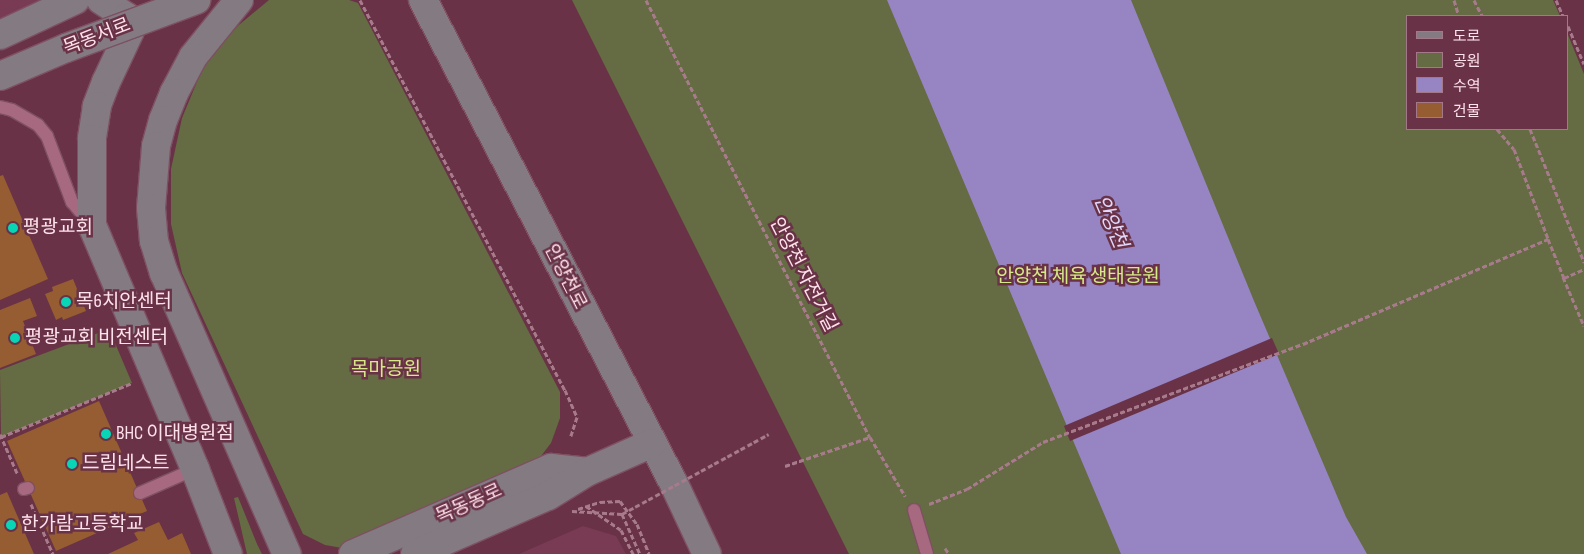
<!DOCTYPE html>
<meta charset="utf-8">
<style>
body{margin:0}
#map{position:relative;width:1584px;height:554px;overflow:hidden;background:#693247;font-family:"Sofia Sans Condensed","Noto Sans KR",sans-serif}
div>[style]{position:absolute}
.built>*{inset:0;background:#793b53}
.green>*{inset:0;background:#656c43}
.water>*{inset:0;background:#9684c3}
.pier>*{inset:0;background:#693247}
.building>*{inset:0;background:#955d31}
.path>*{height:3px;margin-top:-1.5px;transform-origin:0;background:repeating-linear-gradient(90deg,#a77b8b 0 5px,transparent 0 7.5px)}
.roads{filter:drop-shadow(1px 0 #7e5062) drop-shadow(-1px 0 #7e5062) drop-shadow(0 1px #7e5062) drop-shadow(0 -1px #7e5062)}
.lane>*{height:12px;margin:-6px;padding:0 6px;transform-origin:6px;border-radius:6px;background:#a7697f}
.secondary>*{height:28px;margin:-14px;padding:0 14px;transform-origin:14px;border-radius:14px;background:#837a82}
.path-bridge>*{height:3px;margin-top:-1.5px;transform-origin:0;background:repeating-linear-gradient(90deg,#a77b8b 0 5px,transparent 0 7.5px)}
.bridges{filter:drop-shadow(1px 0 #7e5062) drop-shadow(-1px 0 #7e5062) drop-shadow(0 1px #7e5062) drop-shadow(0 -1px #7e5062)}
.secondary-bridge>*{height:28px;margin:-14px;padding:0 14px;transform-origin:14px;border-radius:14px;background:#837a82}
.dots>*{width:14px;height:14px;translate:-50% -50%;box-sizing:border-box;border:2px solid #693247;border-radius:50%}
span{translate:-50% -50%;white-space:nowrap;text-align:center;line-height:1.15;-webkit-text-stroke:5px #693247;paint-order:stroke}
.street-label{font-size:19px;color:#ffe2eb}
.poi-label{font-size:19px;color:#ffe2eb}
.left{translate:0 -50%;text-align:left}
.park-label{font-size:19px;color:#d7e886}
.water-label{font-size:20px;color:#e1d8fb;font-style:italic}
.legend{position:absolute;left:1406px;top:15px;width:162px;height:115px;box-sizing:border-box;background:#693247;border:1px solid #a57889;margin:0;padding:6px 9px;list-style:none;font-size:15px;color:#ffe2eb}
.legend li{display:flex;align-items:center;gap:10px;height:25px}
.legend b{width:25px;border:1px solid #a57889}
</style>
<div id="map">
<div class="built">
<i style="clip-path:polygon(0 0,84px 0,0 37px)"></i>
<i style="clip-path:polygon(583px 526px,616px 536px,626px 554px,519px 554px)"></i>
</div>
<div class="green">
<i style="clip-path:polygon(269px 0,349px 0,358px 3px,560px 392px,560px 418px,551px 443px,531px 469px,348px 549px,325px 545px,303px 534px,182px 273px,171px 224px,171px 169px,182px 118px,204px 65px,234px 29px)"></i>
<i style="clip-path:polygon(572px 0,1553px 0,1560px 16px,1408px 16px,1408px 129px,1568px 129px,1568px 35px,1584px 74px,1584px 554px,849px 554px)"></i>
<i style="clip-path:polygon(109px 329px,132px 383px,1px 437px,0 370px)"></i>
<i style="clip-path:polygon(238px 497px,257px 544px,262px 554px,247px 554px,234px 498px)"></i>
</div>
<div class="water">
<i style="clip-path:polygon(887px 0,1131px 0,1254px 301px,1346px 517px,1367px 554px,1121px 554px)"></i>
</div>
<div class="pier">
<i style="clip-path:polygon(1272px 338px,1279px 354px,1070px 441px,1064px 426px)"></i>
</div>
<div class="building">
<i style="clip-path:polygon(3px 175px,48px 279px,0 300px,0 176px)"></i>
<i style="clip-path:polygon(73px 279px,86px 311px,63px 320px,62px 317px,56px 320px,45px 294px,53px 291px,52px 287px)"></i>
<i style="clip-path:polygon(30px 298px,37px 316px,23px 321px,36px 354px,0 368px,0 310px)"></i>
<i style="clip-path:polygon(99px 401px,147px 511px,56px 551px,7px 441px)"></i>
<i style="clip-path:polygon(7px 492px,34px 554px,0 554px,0 495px)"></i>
<i style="clip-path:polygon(159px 522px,168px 540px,182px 533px,191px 554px,108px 554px,138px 540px,134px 533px)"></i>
</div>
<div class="path">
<i style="left:360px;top:0;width:441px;rotate:62.3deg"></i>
<i style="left:565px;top:390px;width:30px;rotate:66deg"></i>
<i style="left:577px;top:417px;width:20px;rotate:108deg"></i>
<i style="left:646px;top:0;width:491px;rotate:62.9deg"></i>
<i style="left:870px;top:437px;width:69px;rotate:59.3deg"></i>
<i style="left:1454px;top:0;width:17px;rotate:73deg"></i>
<i style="left:1474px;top:0;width:18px;rotate:63deg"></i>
<i style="left:1556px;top:0;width:17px;rotate:66deg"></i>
<i style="left:1568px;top:26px;width:41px;rotate:67.2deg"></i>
<i style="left:1497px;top:129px;width:26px;rotate:50deg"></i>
<i style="left:1514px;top:149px;width:98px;rotate:69.2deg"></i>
<i style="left:1530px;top:129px;width:144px;rotate:67.9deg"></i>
<i style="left:1563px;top:277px;width:53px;rotate:66.8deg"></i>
<i style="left:0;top:434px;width:43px;rotate:66.4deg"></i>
<i style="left:1px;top:437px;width:142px;rotate:-22.4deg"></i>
<i style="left:785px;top:466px;width:90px;rotate:-18.8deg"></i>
<i style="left:31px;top:504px;width:55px;rotate:66.3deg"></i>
<i style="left:929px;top:504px;width:41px;rotate:-21.5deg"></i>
<i style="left:967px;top:489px;width:89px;rotate:-31.7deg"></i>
<i style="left:1043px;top:442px;width:278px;rotate:-20.7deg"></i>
<i style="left:1303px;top:344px;width:267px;rotate:-23.2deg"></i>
<i style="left:1548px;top:239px;width:42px;rotate:67.7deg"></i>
<i style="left:1564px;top:278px;width:22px;rotate:-24deg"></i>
<i style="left:586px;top:506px;width:42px;rotate:34.4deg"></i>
<i style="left:621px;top:530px;width:27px;rotate:63deg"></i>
<i style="left:578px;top:509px;width:23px;rotate:-18deg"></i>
<i style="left:600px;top:502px;width:20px;rotate:-3deg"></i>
<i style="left:620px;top:501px;width:29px;rotate:54deg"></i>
<i style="left:637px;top:524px;width:32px;rotate:68deg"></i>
<i style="left:572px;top:511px;width:50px;rotate:3.4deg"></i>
<i style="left:622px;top:514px;width:44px;rotate:65.8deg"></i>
<i style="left:945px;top:548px;width:7px;rotate:56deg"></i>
</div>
<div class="roads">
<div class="lane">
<i style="left:0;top:107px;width:12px;rotate:14deg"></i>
<i style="left:12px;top:110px;width:30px;rotate:30deg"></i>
<i style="left:38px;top:125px;width:14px;rotate:51deg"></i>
<i style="left:47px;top:136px;width:71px;rotate:69.3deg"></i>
<i style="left:72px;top:202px;width:25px;rotate:50deg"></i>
<i style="left:24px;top:489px;width:4px;rotate:-14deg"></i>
<i style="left:140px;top:493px;width:60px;rotate:-23.6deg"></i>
<i style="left:914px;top:510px;width:46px;rotate:73.5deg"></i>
</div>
<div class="secondary">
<i style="left:101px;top:0;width:31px;rotate:33deg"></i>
<i style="left:127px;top:17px;width:14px;rotate:78deg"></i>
<i style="left:130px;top:31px;width:56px;rotate:115.2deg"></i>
<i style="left:106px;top:82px;width:26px;rotate:111deg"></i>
<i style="left:97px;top:106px;width:33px;rotate:99deg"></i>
<i style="left:92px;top:139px;width:86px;rotate:90deg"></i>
<i style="left:92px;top:225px;width:265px;rotate:67.1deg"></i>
<i style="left:195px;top:469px;width:91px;rotate:68.8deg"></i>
<i style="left:239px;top:0;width:73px;rotate:128.9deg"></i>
<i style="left:193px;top:57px;width:41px;rotate:117.8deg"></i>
<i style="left:174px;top:93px;width:29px;rotate:112deg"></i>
<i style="left:163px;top:120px;width:27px;rotate:105deg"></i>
<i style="left:156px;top:146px;width:62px;rotate:94.6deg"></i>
<i style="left:151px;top:208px;width:33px;rotate:85deg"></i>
<i style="left:154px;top:241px;width:34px;rotate:73deg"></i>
<i style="left:164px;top:273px;width:307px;rotate:66.4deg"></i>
<i style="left:423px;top:0;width:545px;rotate:62.59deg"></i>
<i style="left:674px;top:484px;width:77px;rotate:64.8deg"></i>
<i style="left:0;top:35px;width:83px;rotate:-25deg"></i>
<i style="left:353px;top:554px;width:216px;rotate:-23.5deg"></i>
<i style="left:551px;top:468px;width:36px;rotate:6deg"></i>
<i style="left:415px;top:554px;width:145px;rotate:-23.6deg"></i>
<i style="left:548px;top:496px;width:46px;rotate:-31.6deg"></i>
<i style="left:587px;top:472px;width:71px;rotate:-24deg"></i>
</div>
</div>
<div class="path-bridge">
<i style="left:622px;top:514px;width:167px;rotate:-28.6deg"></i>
</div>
<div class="bridges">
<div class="secondary-bridge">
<i style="left:0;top:76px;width:72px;rotate:-23deg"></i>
<i style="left:66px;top:48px;width:139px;rotate:-20.3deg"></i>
</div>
</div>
<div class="dots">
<i style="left:13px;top:228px;background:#08d5b5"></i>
<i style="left:66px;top:302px;background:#08d5b5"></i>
<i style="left:15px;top:338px;background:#08d5b5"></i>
<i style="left:106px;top:434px;background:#08d5b5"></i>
<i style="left:72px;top:464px;background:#08d5b5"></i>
<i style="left:11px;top:525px;background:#08d5b5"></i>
</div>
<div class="street-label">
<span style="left:97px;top:37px;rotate:-21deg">목동서로</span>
<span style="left:803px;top:275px;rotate:63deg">안양천 자전거길</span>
<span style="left:565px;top:277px;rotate:63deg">안양천로</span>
<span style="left:469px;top:504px;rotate:-24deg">목동동로</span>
</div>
<div class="poi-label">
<span class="left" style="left:23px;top:228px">평광교회</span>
<span class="left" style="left:76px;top:302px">목6치안센터</span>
<span class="left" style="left:25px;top:338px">평광교회 비전센터</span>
<span class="left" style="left:116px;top:434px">BHC 이대병원점</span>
<span class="left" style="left:82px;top:464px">드림네스트</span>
<span class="left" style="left:21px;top:525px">한가람고등학교</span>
</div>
<div class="park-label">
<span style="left:1078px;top:277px">안양천 체육 생태공원</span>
<span style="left:386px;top:370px">목마공원</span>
</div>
<div class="water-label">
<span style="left:1110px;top:222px;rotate:67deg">안양천</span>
</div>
<ul class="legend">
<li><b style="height:6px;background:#837a82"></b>도로</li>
<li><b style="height:14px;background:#656c43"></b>공원</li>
<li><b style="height:14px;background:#9684c3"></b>수역</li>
<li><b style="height:14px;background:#955d31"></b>건물</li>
</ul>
</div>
